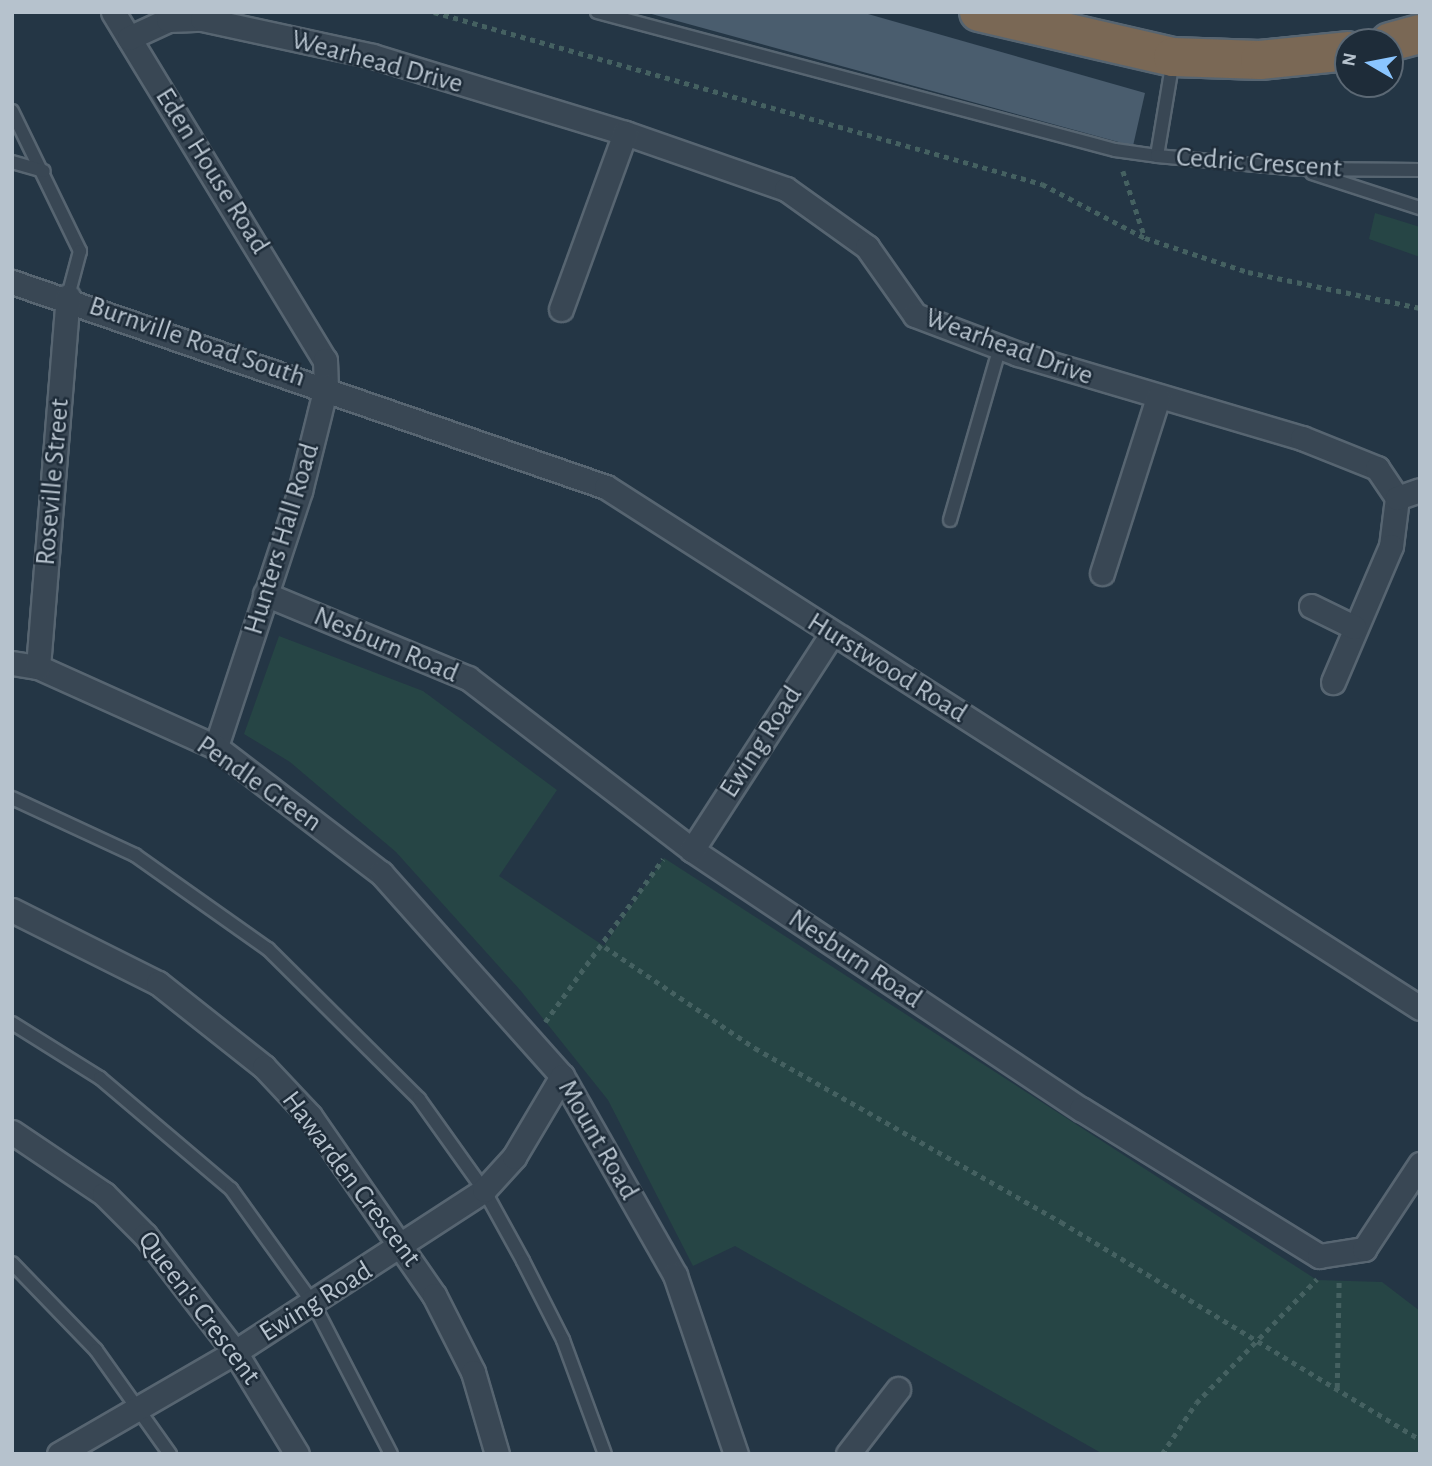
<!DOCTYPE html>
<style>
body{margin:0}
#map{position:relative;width:1432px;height:1466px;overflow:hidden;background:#243645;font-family:"Alegreya Sans",sans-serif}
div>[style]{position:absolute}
.green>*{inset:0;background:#264545}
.building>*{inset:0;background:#4a5d6e}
.path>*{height:4.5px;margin-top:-2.25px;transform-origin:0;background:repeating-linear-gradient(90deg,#456161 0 5px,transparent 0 10px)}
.roads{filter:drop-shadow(2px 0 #576571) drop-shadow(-2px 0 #576571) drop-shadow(0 2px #576571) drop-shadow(0 -2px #576571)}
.lane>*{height:12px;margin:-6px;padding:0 6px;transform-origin:6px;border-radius:6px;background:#394754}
.street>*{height:23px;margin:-11.5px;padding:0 11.5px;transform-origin:11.5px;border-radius:11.5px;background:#394754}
.highway>*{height:38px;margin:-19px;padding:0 19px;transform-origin:19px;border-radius:19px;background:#7a6855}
span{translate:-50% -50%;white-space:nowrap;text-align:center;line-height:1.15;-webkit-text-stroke:5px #1e2c39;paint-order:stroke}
.street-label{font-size:28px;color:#b6c2cd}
.frame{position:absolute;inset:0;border:14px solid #b6c2cd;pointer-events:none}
.north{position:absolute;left:1334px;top:28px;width:70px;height:70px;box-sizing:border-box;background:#1e2c39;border:2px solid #5b6874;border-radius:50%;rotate:280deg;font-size:19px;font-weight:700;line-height:28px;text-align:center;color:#b6c2cd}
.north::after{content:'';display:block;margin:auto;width:24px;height:32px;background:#8ac5ff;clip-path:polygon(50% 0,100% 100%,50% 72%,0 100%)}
</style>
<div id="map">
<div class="green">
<i style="clip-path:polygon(1375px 213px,1420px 227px,1420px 257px,1369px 239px)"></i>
<i style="clip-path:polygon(279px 636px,423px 691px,557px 790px,499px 876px,604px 946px,664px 858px,1317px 1280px,1382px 1282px,1420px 1311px,1420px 1454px,1103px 1454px,735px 1246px,693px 1266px,608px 1100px,521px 991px,396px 852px,290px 762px,244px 734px)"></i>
</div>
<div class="building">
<i style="clip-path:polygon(861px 12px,1145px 93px,1133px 146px,648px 13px)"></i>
</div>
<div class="path">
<i style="left:434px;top:12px;width:632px;rotate:15.8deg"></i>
<i style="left:1042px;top:184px;width:116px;rotate:27.7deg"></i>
<i style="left:1145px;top:238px;width:108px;rotate:18.3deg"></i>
<i style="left:1248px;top:272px;width:176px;rotate:11.8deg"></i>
<i style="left:1123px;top:171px;width:71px;rotate:71.8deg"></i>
<i style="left:605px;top:947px;width:181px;rotate:34deg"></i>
<i style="left:755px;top:1048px;width:352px;rotate:29.6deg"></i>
<i style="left:1061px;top:1222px;width:419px;rotate:31.2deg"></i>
<i style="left:545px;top:1022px;width:201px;rotate:-54.1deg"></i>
<i style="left:1337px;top:1388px;width:110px;rotate:-89deg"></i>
<i style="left:1162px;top:1454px;width:61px;rotate:-56.3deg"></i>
<i style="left:1196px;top:1403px;width:173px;rotate:-45.7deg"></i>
</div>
<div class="roads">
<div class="lane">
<i style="left:597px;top:12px;width:536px;rotate:14.92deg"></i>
<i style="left:1115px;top:150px;width:42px;rotate:8.1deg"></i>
<i style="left:1173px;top:60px;width:97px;rotate:99.5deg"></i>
<i style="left:1157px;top:156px;width:143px;rotate:5.2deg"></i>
<i style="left:1299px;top:169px;width:121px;rotate:0.5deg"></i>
<i style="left:12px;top:111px;width:156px;rotate:64.1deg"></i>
<i style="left:80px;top:251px;width:47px;rotate:104.9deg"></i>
<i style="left:12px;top:162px;width:33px;rotate:16deg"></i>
<i style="left:1312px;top:173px;width:114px;rotate:18deg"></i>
<i style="left:950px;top:520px;width:180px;rotate:-73.9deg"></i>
<i style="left:12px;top:798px;width:136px;rotate:24.9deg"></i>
<i style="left:135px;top:855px;width:163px;rotate:35.3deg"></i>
<i style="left:268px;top:949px;width:213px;rotate:44.8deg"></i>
<i style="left:419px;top:1099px;width:112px;rotate:54.5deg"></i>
<i style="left:484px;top:1190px;width:81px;rotate:61.2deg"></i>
<i style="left:523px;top:1261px;width:89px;rotate:63.1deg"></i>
<i style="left:563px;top:1340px;width:121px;rotate:69.8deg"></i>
<i style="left:12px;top:1023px;width:104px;rotate:32deg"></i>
<i style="left:100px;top:1078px;width:172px;rotate:40.3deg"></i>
<i style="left:231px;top:1189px;width:140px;rotate:54.3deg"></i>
<i style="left:313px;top:1303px;width:170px;rotate:62.7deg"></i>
<i style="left:12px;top:1263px;width:121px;rotate:46deg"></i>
<i style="left:96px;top:1350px;width:128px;rotate:54.6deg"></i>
</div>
<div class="street">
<i style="left:113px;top:12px;width:407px;rotate:58.7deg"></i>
<i style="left:325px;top:360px;width:27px;rotate:88deg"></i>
<i style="left:326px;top:387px;width:107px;rotate:104deg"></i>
<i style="left:300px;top:491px;width:269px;rotate:108.2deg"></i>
<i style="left:129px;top:38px;width:43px;rotate:-24.8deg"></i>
<i style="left:168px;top:20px;width:34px;rotate:-2deg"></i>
<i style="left:202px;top:19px;width:175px;rotate:12.2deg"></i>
<i style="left:373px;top:56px;width:264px;rotate:17deg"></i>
<i style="left:625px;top:133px;width:170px;rotate:19.2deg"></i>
<i style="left:786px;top:189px;width:100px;rotate:35.6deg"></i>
<i style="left:867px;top:247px;width:83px;rotate:54.8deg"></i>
<i style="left:915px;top:315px;width:110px;rotate:20.7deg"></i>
<i style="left:1018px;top:354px;width:296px;rotate:16.5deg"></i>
<i style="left:1302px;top:438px;width:81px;rotate:21.8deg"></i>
<i style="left:1377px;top:468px;width:36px;rotate:56deg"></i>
<i style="left:1397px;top:498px;width:48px;rotate:97.1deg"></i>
<i style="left:1391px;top:546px;width:148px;rotate:113.1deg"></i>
<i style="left:12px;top:282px;width:628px;rotate:19.04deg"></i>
<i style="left:606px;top:487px;width:966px;rotate:32.62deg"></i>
<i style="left:561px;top:309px;width:187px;rotate:-70deg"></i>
<i style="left:1397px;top:498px;width:24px;rotate:-19deg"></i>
<i style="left:1102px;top:573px;width:184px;rotate:-72.3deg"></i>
<i style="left:265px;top:594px;width:220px;rotate:22.5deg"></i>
<i style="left:468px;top:678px;width:282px;rotate:37.5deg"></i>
<i style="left:692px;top:850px;width:467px;rotate:33.7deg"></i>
<i style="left:1081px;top:1109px;width:280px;rotate:31.7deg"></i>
<i style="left:1319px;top:1256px;width:46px;rotate:-8.8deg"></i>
<i style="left:1364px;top:1249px;width:102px;rotate:-56.6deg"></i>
<i style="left:1311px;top:606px;width:48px;rotate:26deg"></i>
<i style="left:12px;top:663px;width:26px;rotate:9deg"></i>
<i style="left:38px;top:667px;width:195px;rotate:24.2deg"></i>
<i style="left:216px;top:747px;width:208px;rotate:37.4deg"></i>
<i style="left:381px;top:873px;width:272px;rotate:48.3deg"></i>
<i style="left:562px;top:1076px;width:229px;rotate:60.4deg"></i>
<i style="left:675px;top:1275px;width:189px;rotate:71.2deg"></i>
<i style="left:38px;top:667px;width:372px;rotate:-85.4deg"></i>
<i style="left:692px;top:850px;width:256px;rotate:-57.1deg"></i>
<i style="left:12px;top:910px;width:163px;rotate:26.6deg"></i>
<i style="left:158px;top:983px;width:135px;rotate:38.4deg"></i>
<i style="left:264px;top:1067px;width:67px;rotate:46.8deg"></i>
<i style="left:310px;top:1116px;width:218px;rotate:55.3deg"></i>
<i style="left:434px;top:1295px;width:86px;rotate:63.1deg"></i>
<i style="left:473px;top:1372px;width:85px;rotate:73.7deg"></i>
<i style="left:12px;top:1132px;width:111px;rotate:34deg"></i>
<i style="left:104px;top:1194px;width:58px;rotate:45deg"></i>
<i style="left:145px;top:1235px;width:148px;rotate:52.4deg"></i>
<i style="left:235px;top:1352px;width:119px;rotate:58.7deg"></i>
<i style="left:59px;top:1454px;width:203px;rotate:-30.1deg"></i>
<i style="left:235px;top:1352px;width:297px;rotate:-33deg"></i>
<i style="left:484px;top:1190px;width:45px;rotate:-47.7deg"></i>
<i style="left:514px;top:1157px;width:94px;rotate:-59.3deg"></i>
<i style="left:848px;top:1454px;width:82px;rotate:-52.4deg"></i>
</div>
<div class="highway">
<i style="left:979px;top:12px;width:199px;rotate:13.1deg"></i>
<i style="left:1173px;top:57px;width:87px;rotate:2deg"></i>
<i style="left:1260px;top:60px;width:88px;rotate:-5.8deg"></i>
<i style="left:1390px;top:42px;width:31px;rotate:-15deg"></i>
</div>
</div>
<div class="street-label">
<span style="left:377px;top:62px;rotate:15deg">Wearhead Drive</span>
<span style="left:1259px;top:163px;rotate:4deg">Cedric Crescent</span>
<span style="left:212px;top:171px;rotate:58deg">Eden House Road</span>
<span style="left:197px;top:342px;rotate:19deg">Burnville Road South</span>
<span style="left:1009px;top:347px;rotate:20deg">Wearhead Drive</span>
<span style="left:53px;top:482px;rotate:-85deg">Roseville Street</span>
<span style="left:282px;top:539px;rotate:-73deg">Hunters Hall Road</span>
<span style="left:386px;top:645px;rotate:23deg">Nesburn Road</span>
<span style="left:887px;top:668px;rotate:32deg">Hurstwood Road</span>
<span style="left:761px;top:742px;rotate:-57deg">Ewing Road</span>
<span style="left:259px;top:784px;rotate:35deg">Pendle Green</span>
<span style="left:855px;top:959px;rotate:34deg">Nesburn Road</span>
<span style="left:598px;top:1140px;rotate:60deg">Mount Road</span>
<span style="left:351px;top:1179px;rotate:53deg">Hawarden Crescent</span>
<span style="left:316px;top:1302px;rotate:-32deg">Ewing Road</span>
<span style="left:199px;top:1308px;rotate:53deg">Queen's Crescent</span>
</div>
<div class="frame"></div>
<div class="north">N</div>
</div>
